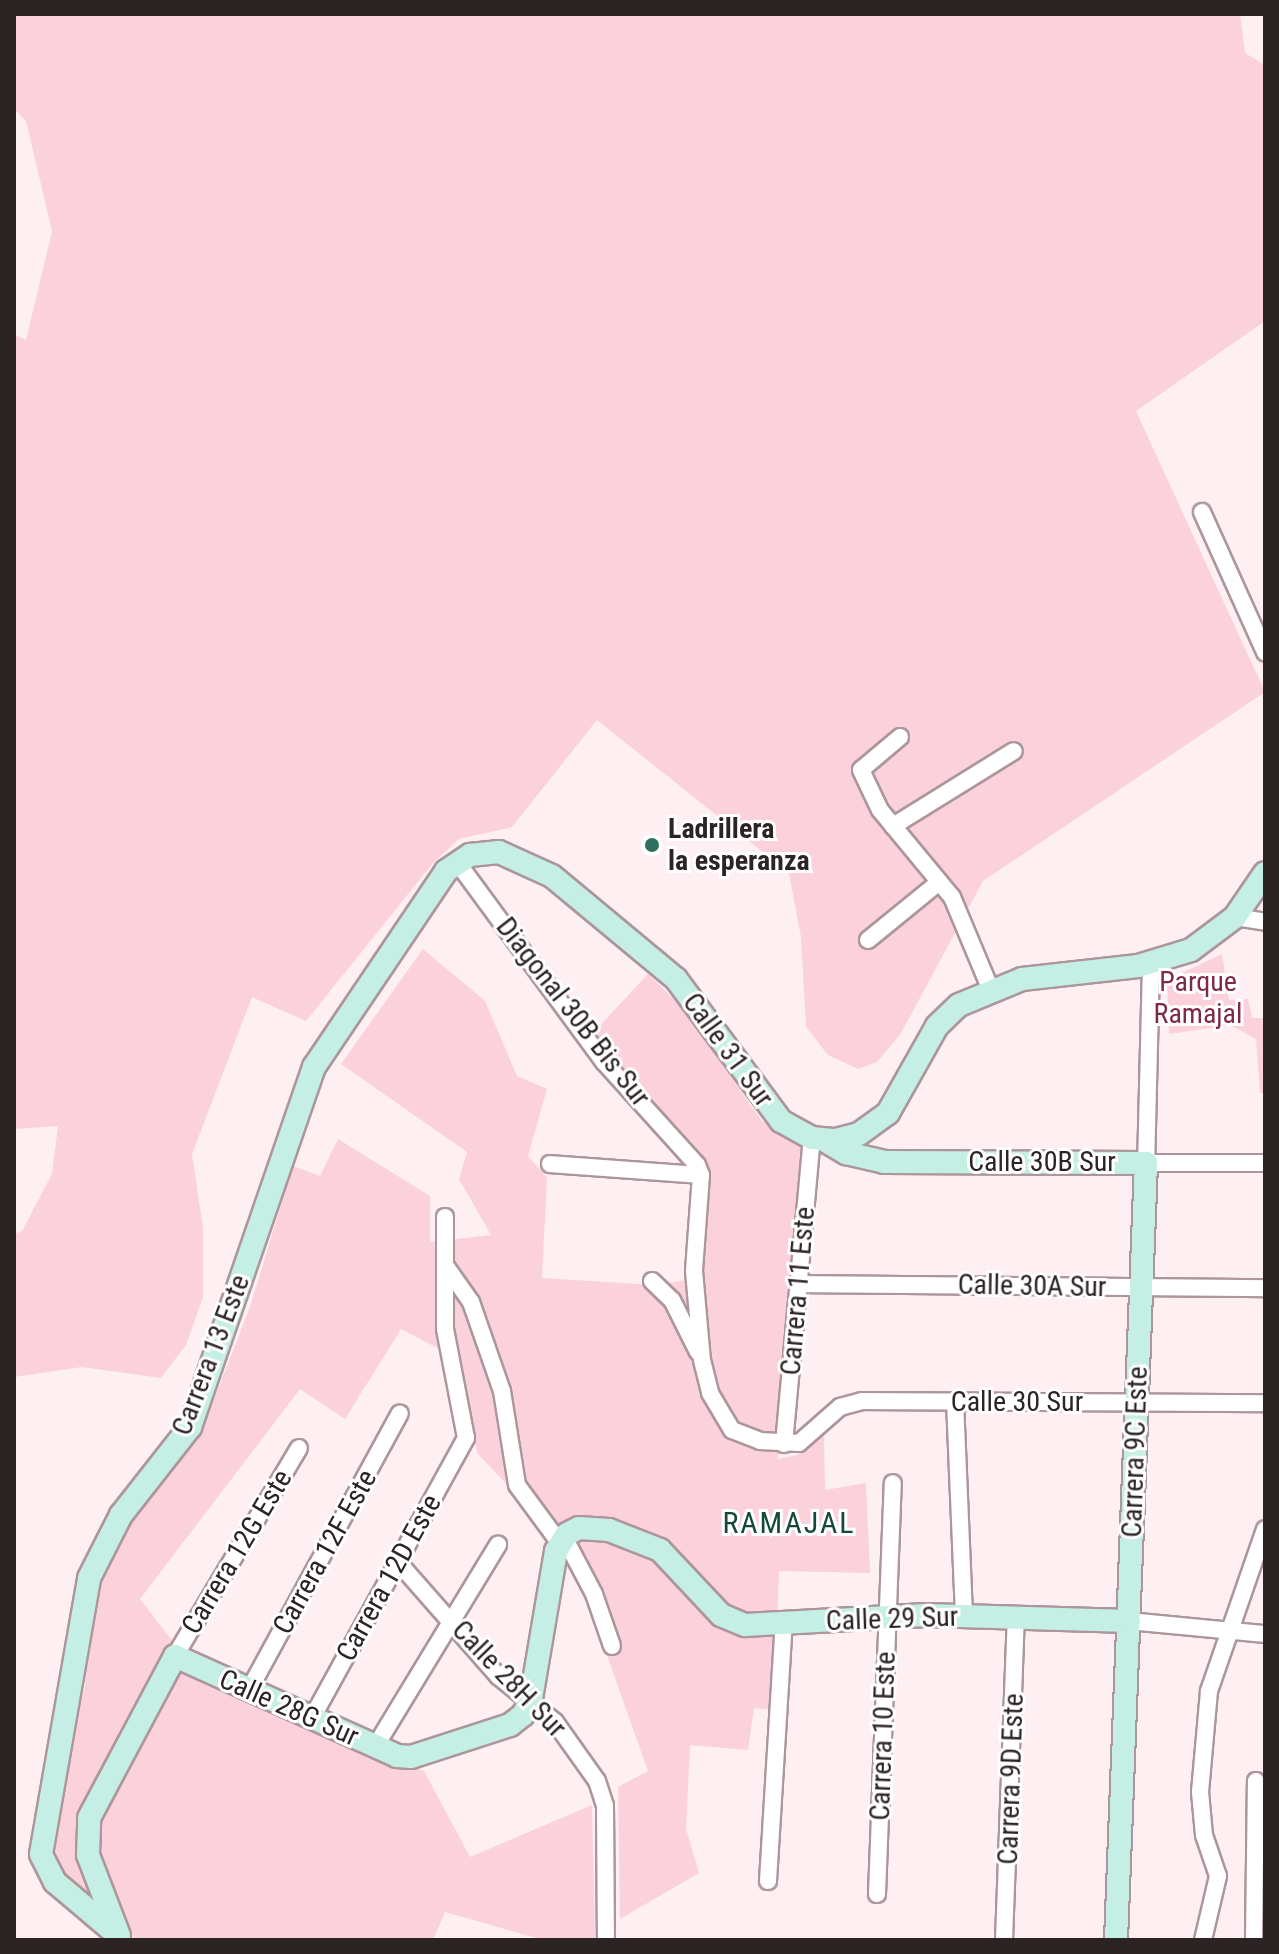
<!DOCTYPE html>
<style>
body{margin:0}
#map{position:relative;width:1279px;height:1954px;overflow:hidden;background:#fdeff2;font-family:"Roboto Condensed",sans-serif}
div>[style]{position:absolute}
.green>*{inset:0;background:#fbd1dc}
.roads{filter:drop-shadow(2px 0 #ac969b) drop-shadow(-2px 0 #ac969b) drop-shadow(0 2px #ac969b) drop-shadow(0 -2px #ac969b)}
.street>*{height:16px;margin:-8px;padding:0 8px;transform-origin:8px;border-radius:8px;background:#fff}
.secondary>*{height:22px;margin:-11px;padding:0 11px;transform-origin:11px;border-radius:11px;background:#c5efe4}
.dots>*{width:22px;height:22px;translate:-50% -50%;box-sizing:border-box;border:4px solid #fff;border-radius:50%}
span{translate:-50% -50%;white-space:nowrap;text-align:center;line-height:1.15;-webkit-text-stroke:6px #fff;paint-order:stroke}
.poi-label{font-size:28px;color:#2c2325;font-weight:700}
.left{translate:0 -50%;text-align:left}
.park-label{font-size:28px;color:#7f2948}
.street-label{font-size:28px;color:#2c2325}
.neighbourhood-label{font-size:30px;color:#13483a;letter-spacing:2px}
.frame{position:absolute;inset:0;border:16px solid #2c2325;pointer-events:none}
</style>
<div id="map">
<div class="green">
<i style="clip-path:polygon(14px 14px,1240px 14px,1245px 53px,1265px 65px,1265px 321px,1136px 411px,1265px 692px,983px 881px,900px 1035px,877px 1062px,858px 1069px,828px 1055px,806px 1027px,801px 937px,789px 873px,597px 720px,512px 827px,459px 839px,433px 863px,306px 1021px,252px 997px,192px 1154px,203px 1228px,203px 1297px,186px 1345px,161px 1378px,82px 1367px,14px 1377px,14px 1234px,22px 1231px,52px 1174px,58px 1126px,14px 1129px,14px 334px,26px 340px,52px 231px,26px 121px,14px 109px)"></i>
<i style="clip-path:polygon(423px 949px,485px 1001px,517px 1076px,547px 1089px,528px 1156px,547px 1178px,542px 1278px,654px 1285px,700px 1278px,704px 1170px,691px 1144px,643px 1100px,592px 1034px,648px 974px,684px 1009px,761px 1120px,802px 1147px,778px 1459px,797px 1455px,824px 1436px,825px 1490px,866px 1483px,870px 1573px,779px 1571px,774px 1710px,754px 1708px,748px 1750px,690px 1745px,686px 1829px,699px 1873px,620px 1919px,618px 1787px,648px 1771px,570px 1551px,477px 1453px,462px 1361px,401px 1329px,345px 1419px,300px 1389px,140px 1599px,197px 1673px,424px 1771px,470px 1857px,592px 1805px,595px 1940px,543px 1940px,445px 1912px,433px 1940px,138px 1940px,73px 1892px,53px 1867px,52px 1813px,85px 1686px,88px 1598px,141px 1496px,175px 1465px,206px 1420px,250px 1307px,293px 1166px,320px 1176px,338px 1139px,430px 1196px,430px 1242px,491px 1235px,459px 1179px,467px 1152px,341px 1064px)"></i>
<i style="clip-path:polygon(1222px 954px,1229px 1000px,1248px 999px,1252px 1018px,1265px 1018px,1265px 1093px,1260px 1093px,1256px 1039px,1230px 1025px,1169px 1034px,1167px 980px)"></i>
</div>
<div class="roads">
<div class="street">
<i style="left:1202px;top:512px;width:154px;rotate:65.8deg"></i>
<i style="left:900px;top:737px;width:51px;rotate:139.8deg"></i>
<i style="left:861px;top:770px;width:44px;rotate:64.6deg"></i>
<i style="left:880px;top:810px;width:113px;rotate:50.4deg"></i>
<i style="left:952px;top:897px;width:99px;rotate:67.3deg"></i>
<i style="left:893px;top:826px;width:142px;rotate:-31.8deg"></i>
<i style="left:457px;top:862px;width:248px;rotate:53.7deg"></i>
<i style="left:604px;top:1062px;width:139px;rotate:47.9deg"></i>
<i style="left:697px;top:1165px;width:11px;rotate:68deg"></i>
<i style="left:701px;top:1175px;width:96px;rotate:94.2deg"></i>
<i style="left:694px;top:1271px;width:89px;rotate:84.9deg"></i>
<i style="left:702px;top:1360px;width:34px;rotate:76deg"></i>
<i style="left:710px;top:1393px;width:43px;rotate:59.3deg"></i>
<i style="left:732px;top:1430px;width:30px;rotate:21deg"></i>
<i style="left:760px;top:1441px;width:39px;rotate:3deg"></i>
<i style="left:799px;top:1443px;width:55px;rotate:-41.3deg"></i>
<i style="left:840px;top:1407px;width:23px;rotate:-15deg"></i>
<i style="left:862px;top:1401px;width:403px;rotate:0.3deg"></i>
<i style="left:1235px;top:917px;width:30px;rotate:9deg"></i>
<i style="left:868px;top:940px;width:92px;rotate:-39.2deg"></i>
<i style="left:1151px;top:964px;width:199px;rotate:91.4deg"></i>
<i style="left:1146px;top:1163px;width:119px"></i>
<i style="left:550px;top:1164px;width:151px;rotate:4.2deg"></i>
<i style="left:445px;top:1265px;width:45px;rotate:54.9deg"></i>
<i style="left:471px;top:1302px;width:94px;rotate:70.8deg"></i>
<i style="left:502px;top:1391px;width:95px;rotate:80.9deg"></i>
<i style="left:517px;top:1485px;width:71px;rotate:53.6deg"></i>
<i style="left:652px;top:1281px;width:28px;rotate:44deg"></i>
<i style="left:672px;top:1300px;width:58px;rotate:63.4deg"></i>
<i style="left:799px;top:1284px;width:466px;rotate:0.5deg"></i>
<i style="left:955px;top:1401px;width:215px;rotate:87.6deg"></i>
<i style="left:784px;top:1444px;width:307px;rotate:-84.8deg"></i>
<i style="left:564px;top:1537px;width:64px;rotate:62.2deg"></i>
<i style="left:594px;top:1594px;width:55px;rotate:70.9deg"></i>
<i style="left:398px;top:1562px;width:152px;rotate:48.7deg"></i>
<i style="left:498px;top:1676px;width:73px;rotate:38.9deg"></i>
<i style="left:555px;top:1722px;width:72px;rotate:54.6deg"></i>
<i style="left:597px;top:1781px;width:26px;rotate:72deg"></i>
<i style="left:605px;top:1806px;width:134px;rotate:89.6deg"></i>
<i style="left:1129px;top:1621px;width:137px;rotate:5.5deg"></i>
<i style="left:175px;top:1656px;width:242px;rotate:-59.2deg"></i>
<i style="left:249px;top:1690px;width:315px;rotate:-61.4deg"></i>
<i style="left:312px;top:1718px;width:320px;rotate:-61.2deg"></i>
<i style="left:466px;top:1438px;width:111px;rotate:-100.9deg"></i>
<i style="left:445px;top:1329px;width:112px;rotate:-90deg"></i>
<i style="left:375px;top:1747px;width:237px;rotate:-58.7deg"></i>
<i style="left:768px;top:1881px;width:258px;rotate:-86.5deg"></i>
<i style="left:877px;top:1894px;width:411px;rotate:-87.8deg"></i>
<i style="left:1004px;top:1940px;width:323px;rotate:-87.9deg"></i>
<i style="left:1203px;top:1940px;width:66px;rotate:-76.8deg"></i>
<i style="left:1218px;top:1876px;width:43px;rotate:-108.9deg"></i>
<i style="left:1204px;top:1835px;width:43px;rotate:-95.3deg"></i>
<i style="left:1200px;top:1792px;width:101px;rotate:-84.9deg"></i>
<i style="left:1209px;top:1691px;width:171px;rotate:-70.9deg"></i>
<i style="left:1254px;top:1940px;width:159px;rotate:-89.3deg"></i>
</div>
<div class="secondary">
<i style="left:824px;top:1140px;width:26px;rotate:31deg"></i>
<i style="left:846px;top:1153px;width:39px;rotate:13deg"></i>
<i style="left:884px;top:1162px;width:262px;rotate:0.2deg"></i>
<i style="left:1146px;top:1163px;width:778px;rotate:92.21deg"></i>
<i style="left:118px;top:1933px;width:84px;rotate:-111deg"></i>
<i style="left:88px;top:1855px;width:37px;rotate:-88deg"></i>
<i style="left:89px;top:1818px;width:183px;rotate:-62deg"></i>
<i style="left:175px;top:1656px;width:243px;rotate:24.2deg"></i>
<i style="left:397px;top:1756px;width:14px;rotate:4deg"></i>
<i style="left:411px;top:1757px;width:104px;rotate:-17.9deg"></i>
<i style="left:510px;top:1725px;width:16px;rotate:-38deg"></i>
<i style="left:523px;top:1715px;width:18px;rotate:-63deg"></i>
<i style="left:531px;top:1699px;width:150px;rotate:-80.4deg"></i>
<i style="left:556px;top:1551px;width:20px;rotate:-57deg"></i>
<i style="left:567px;top:1534px;width:13px;rotate:-27deg"></i>
<i style="left:579px;top:1528px;width:30px;rotate:4deg"></i>
<i style="left:609px;top:1530px;width:55px;rotate:21.4deg"></i>
<i style="left:660px;top:1550px;width:89px;rotate:46.8deg"></i>
<i style="left:721px;top:1615px;width:26px;rotate:23deg"></i>
<i style="left:745px;top:1625px;width:181px;rotate:-3.2deg"></i>
<i style="left:926px;top:1615px;width:203px;rotate:1.7deg"></i>
<i style="left:119px;top:1936px;width:84px;rotate:-139.8deg"></i>
<i style="left:55px;top:1882px;width:31px;rotate:-117deg"></i>
<i style="left:41px;top:1854px;width:280px;rotate:-80.1deg"></i>
<i style="left:89px;top:1578px;width:71px;rotate:-63.1deg"></i>
<i style="left:121px;top:1515px;width:112px;rotate:-51.9deg"></i>
<i style="left:190px;top:1427px;width:381px;rotate:-71deg"></i>
<i style="left:314px;top:1067px;width:236px;rotate:-56deg"></i>
<i style="left:446px;top:871px;width:29px;rotate:-34deg"></i>
<i style="left:470px;top:855px;width:29px;rotate:-6deg"></i>
<i style="left:499px;top:852px;width:58px;rotate:24.4deg"></i>
<i style="left:552px;top:876px;width:161px;rotate:39.7deg"></i>
<i style="left:676px;top:979px;width:177px;rotate:53.5deg"></i>
<i style="left:781px;top:1121px;width:35px;rotate:29deg"></i>
<i style="left:812px;top:1138px;width:24px;rotate:5deg"></i>
<i style="left:836px;top:1140px;width:24px;rotate:-15deg"></i>
<i style="left:859px;top:1134px;width:36px;rotate:-36deg"></i>
<i style="left:888px;top:1113px;width:100px;rotate:-60.6deg"></i>
<i style="left:937px;top:1026px;width:30px;rotate:-44deg"></i>
<i style="left:959px;top:1005px;width:68px;rotate:-22.4deg"></i>
<i style="left:1022px;top:979px;width:117px;rotate:-6.4deg"></i>
<i style="left:1138px;top:966px;width:55px;rotate:-16.8deg"></i>
<i style="left:1191px;top:950px;width:55px;rotate:-36.9deg"></i>
<i style="left:1235px;top:917px;width:53px;rotate:-55.7deg"></i>
</div>
</div>
<div class="dots">
<i style="left:652px;top:845px;background:#2f6f5d"></i>
</div>
<div class="poi-label">
<span class="left" style="left:668px;top:845px">Ladrillera<br>la esperanza</span>
</div>
<div class="park-label">
<span style="left:1198px;top:998px">Parque<br>Ramajal</span>
</div>
<div class="street-label">
<span style="left:573px;top:1012px;rotate:52deg">Diagonal 30B Bis Sur</span>
<span style="left:728px;top:1050px;rotate:54deg">Calle 31 Sur</span>
<span style="left:1042px;top:1162px">Calle 30B Sur</span>
<span style="left:1032px;top:1286px;rotate:1deg">Calle 30A Sur</span>
<span style="left:798px;top:1291px;rotate:-85deg">Carrera 11 Este</span>
<span style="left:211px;top:1355px;rotate:-69deg">Carrera 13 Este</span>
<span style="left:1017px;top:1402px">Calle 30 Sur</span>
<span style="left:1135px;top:1452px;rotate:-88deg">Carrera 9C Este</span>
<span style="left:237px;top:1552px;rotate:-59deg">Carrera 12G Este</span>
<span style="left:325px;top:1552px;rotate:-61deg">Carrera 12F Este</span>
<span style="left:389px;top:1578px;rotate:-61deg">Carrera 12D Este</span>
<span style="left:892px;top:1619px;rotate:-2deg">Calle 29 Sur</span>
<span style="left:509px;top:1679px;rotate:46deg">Calle 28H Sur</span>
<span style="left:289px;top:1708px;rotate:24deg">Calle 28G Sur</span>
<span style="left:883px;top:1736px;rotate:-88deg">Carrera 10 Este</span>
<span style="left:1011px;top:1779px;rotate:-88deg">Carrera 9D Este</span>
</div>
<div class="neighbourhood-label">
<span style="left:789px;top:1523px">RAMAJAL</span>
</div>
<div class="frame"></div>
</div>
